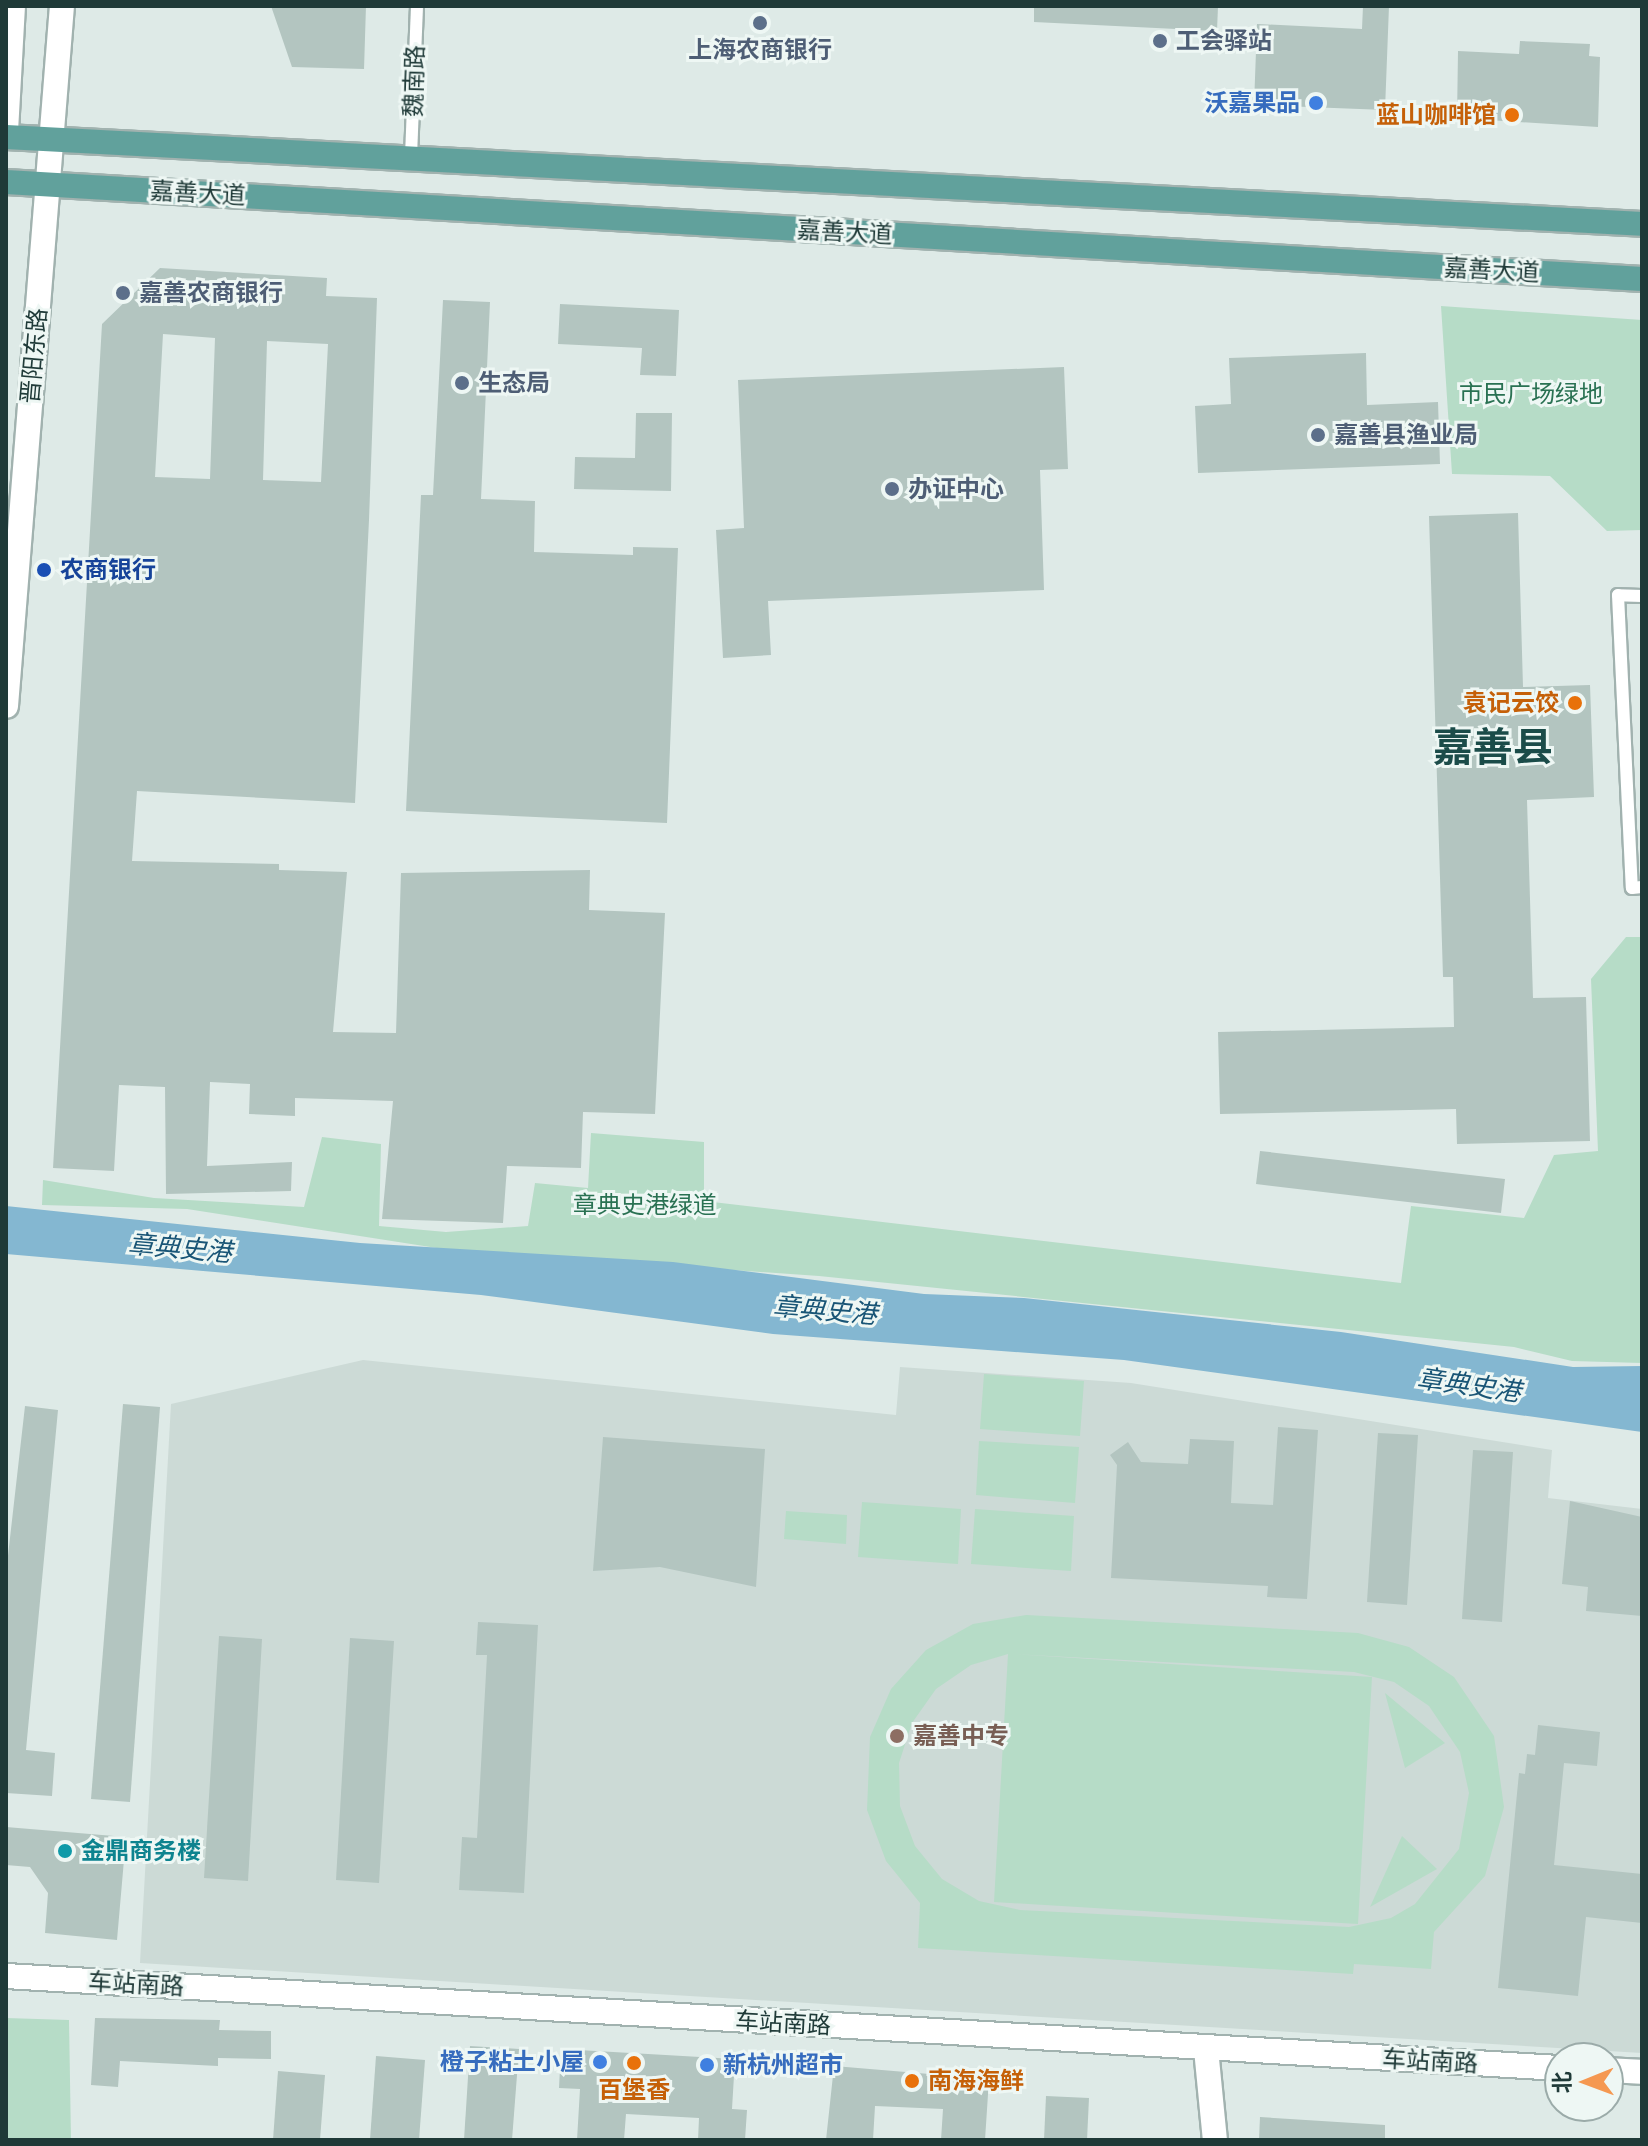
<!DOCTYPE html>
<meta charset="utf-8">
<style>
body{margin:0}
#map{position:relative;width:1648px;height:2146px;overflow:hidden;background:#deeae7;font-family:"Archivo Narrow","Noto Sans SC",sans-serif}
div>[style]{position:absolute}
.built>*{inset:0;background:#ccdad6}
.green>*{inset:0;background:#b6dcc7}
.water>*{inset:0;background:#84b7d1}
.building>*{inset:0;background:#b3c5c0}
.roads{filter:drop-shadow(2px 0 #a1b2af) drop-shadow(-2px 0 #a1b2af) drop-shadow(0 2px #a1b2af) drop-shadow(0 -2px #a1b2af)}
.lane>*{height:12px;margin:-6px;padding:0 6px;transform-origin:6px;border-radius:6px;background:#fff}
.street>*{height:24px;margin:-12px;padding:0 12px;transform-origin:12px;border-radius:12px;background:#fff}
.secondary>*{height:24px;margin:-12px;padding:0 12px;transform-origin:12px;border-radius:12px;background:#fff}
.primary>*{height:24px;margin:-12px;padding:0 12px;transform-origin:12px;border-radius:12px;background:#61a19c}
.dots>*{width:22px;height:22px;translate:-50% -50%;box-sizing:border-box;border:4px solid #eef7f4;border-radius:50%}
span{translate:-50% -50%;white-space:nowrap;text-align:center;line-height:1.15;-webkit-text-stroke:6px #eef7f4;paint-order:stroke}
.service-label{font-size:24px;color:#4e5e75;font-weight:700}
.left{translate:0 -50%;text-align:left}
.street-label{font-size:24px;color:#1f3a38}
.shop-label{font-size:24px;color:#366cbe;font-weight:700}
.right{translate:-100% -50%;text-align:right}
.food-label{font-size:24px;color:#c56008;font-weight:700}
.park-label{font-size:24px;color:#297152}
.transit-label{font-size:24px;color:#164399;font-weight:700}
.education-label{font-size:24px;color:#785e54;font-weight:700}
.culture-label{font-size:24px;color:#0d838f;font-weight:700}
.water-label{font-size:26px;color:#195576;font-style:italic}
.town-label{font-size:40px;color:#1b4c49;font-weight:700}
.frame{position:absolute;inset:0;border:8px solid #1f3a38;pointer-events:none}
.north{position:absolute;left:1544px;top:2042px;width:80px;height:80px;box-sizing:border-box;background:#eef7f4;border:2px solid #9baba9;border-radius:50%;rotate:269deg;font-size:22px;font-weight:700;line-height:32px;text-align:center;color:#1f3a38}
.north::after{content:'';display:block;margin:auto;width:28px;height:36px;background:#f59851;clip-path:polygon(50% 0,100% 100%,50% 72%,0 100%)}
</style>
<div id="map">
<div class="built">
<i style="clip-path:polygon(363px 1360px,896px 1415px,900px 1367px,1131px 1383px,1552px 1450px,1548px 1498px,1642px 1509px,1642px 2053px,140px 1963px,171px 1404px)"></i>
</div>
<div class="green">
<i style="clip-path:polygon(1441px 306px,1642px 320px,1642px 530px,1607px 531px,1550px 476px,1452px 474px)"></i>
<i style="clip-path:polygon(1626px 937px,1642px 937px,1642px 1363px,1572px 1361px,1514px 1347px,819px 1276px,456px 1251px,187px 1209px,42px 1205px,43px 1180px,154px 1198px,304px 1207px,322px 1137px,381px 1144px,379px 1226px,446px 1232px,528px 1226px,535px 1183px,588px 1188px,591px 1133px,704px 1142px,704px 1201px,1401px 1283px,1411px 1206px,1524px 1218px,1554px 1155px,1598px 1151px,1591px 979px)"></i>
<i style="clip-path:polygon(984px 1374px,1084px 1381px,1080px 1436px,980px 1429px)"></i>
<i style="clip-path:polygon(979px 1441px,1079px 1447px,1075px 1503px,976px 1495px)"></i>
<i style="clip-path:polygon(862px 1502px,961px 1509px,958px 1564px,858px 1557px)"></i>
<i style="clip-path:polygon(975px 1509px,1074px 1516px,1071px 1571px,971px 1564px)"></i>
<i style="clip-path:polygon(786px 1511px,847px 1515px,846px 1544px,784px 1539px)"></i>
<i style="clip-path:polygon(evenodd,1026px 1615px,1358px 1633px,1409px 1647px,1454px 1677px,1494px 1736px,1504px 1807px,1485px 1876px,1434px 1932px,1431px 1969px,1354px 1964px,1353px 1974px,918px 1948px,920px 1903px,886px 1861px,867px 1810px,870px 1737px,891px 1689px,926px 1650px,973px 1624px,1026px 1615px,1013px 1654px,1354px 1672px,1394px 1682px,1429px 1706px,1460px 1752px,1469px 1793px,1459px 1849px,1415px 1904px,1391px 1918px,1349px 1927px,1020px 1910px,979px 1901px,942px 1879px,915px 1846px,900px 1806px,899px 1763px,912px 1723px,936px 1689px,971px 1665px,1008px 1654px,994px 1902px,1358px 1924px,1372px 1677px,1013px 1654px)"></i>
<i style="clip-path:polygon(1385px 1693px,1445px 1743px,1405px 1768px)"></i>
<i style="clip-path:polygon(1402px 1836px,1437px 1869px,1370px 1907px)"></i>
<i style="clip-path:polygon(6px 2018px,69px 2020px,71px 2140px,6px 2140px)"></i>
</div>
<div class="water">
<i style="clip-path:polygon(6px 1206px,360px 1243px,673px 1262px,924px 1294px,1024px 1298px,1341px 1332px,1573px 1367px,1642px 1366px,1642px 1432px,1124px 1360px,773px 1334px,481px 1295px,6px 1254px)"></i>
</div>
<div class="building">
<i style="clip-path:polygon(271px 6px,366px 6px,364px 69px,292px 67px)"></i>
<i style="clip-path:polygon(1034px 6px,1218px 6px,1217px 31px,1034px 22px)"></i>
<i style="clip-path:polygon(1363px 6px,1389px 6px,1385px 110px,1254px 105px,1257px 24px,1362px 29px)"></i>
<i style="clip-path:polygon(1520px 41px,1590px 44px,1589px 56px,1600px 57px,1598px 127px,1457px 118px,1458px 51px,1519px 54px)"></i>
<i style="clip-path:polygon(evenodd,160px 268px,327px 278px,326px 296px,377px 298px,369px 520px,355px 803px,137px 791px,132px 861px,279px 864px,279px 870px,347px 872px,333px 1032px,396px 1033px,401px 873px,590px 870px,589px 910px,665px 913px,655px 1114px,583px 1112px,581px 1168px,507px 1166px,503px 1223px,382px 1219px,393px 1101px,295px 1098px,295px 1116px,249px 1114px,250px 1084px,210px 1082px,207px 1166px,292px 1162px,291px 1191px,166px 1194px,165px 1087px,119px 1085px,114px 1171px,53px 1168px,102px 324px,160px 268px,163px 334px,215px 338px,210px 479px,155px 477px,163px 334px,160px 268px,267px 341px,328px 344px,321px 482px,263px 480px,267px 341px)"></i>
<i style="clip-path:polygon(443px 300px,490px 302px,481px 499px,535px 501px,534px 552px,633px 555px,633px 547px,678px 548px,667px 823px,406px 811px,421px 495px,433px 495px)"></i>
<i style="clip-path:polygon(560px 304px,679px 310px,676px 376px,640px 375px,642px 348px,558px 344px)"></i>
<i style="clip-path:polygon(1366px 353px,1367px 405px,1438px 402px,1440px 464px,1198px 473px,1195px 406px,1231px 404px,1229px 358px)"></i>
<i style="clip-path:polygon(1064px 367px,1068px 469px,1040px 470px,1044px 590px,768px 601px,771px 655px,723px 658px,716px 530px,744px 528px,738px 380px)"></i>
<i style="clip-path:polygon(636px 413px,672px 413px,671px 491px,574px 489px,575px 457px,635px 458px)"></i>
<i style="clip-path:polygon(1518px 513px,1523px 687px,1590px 685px,1594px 797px,1527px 800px,1533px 998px,1586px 997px,1590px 1141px,1457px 1144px,1456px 1109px,1220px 1114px,1218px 1032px,1454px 1027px,1453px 977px,1443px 977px,1429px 516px)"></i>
<i style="clip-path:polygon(1260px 1151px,1505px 1179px,1501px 1213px,1256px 1184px)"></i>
<i style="clip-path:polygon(123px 1404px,160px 1407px,130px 1802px,91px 1799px)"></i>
<i style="clip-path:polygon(25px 1406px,58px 1410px,26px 1750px,55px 1753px,52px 1796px,6px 1793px,6px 1573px)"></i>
<i style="clip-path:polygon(1278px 1427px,1318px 1430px,1307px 1599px,1267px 1597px,1268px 1586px,1111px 1578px,1117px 1465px,1110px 1455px,1128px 1442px,1141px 1462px,1188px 1464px,1190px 1439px,1234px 1441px,1231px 1503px,1273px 1505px)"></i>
<i style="clip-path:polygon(1378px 1433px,1418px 1435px,1407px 1605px,1367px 1602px)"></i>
<i style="clip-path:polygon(603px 1437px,765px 1449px,756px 1587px,660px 1567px,593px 1571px)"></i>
<i style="clip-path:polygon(1473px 1450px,1513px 1452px,1502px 1622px,1462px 1619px)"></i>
<i style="clip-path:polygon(1570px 1501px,1642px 1517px,1642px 1616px,1586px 1611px,1588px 1587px,1562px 1584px)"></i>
<i style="clip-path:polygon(478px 1622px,538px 1625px,524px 1893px,459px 1890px,462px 1837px,477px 1838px,487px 1655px,476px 1655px)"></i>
<i style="clip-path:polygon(219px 1636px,262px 1639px,248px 1881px,204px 1878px)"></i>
<i style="clip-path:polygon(350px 1638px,394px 1641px,379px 1883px,336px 1880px)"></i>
<i style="clip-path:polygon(1538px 1725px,1600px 1732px,1597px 1766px,1564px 1763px,1554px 1865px,1642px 1874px,1642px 1923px,1586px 1917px,1578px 1996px,1498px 1988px,1519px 1773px,1525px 1774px,1527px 1754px,1535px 1755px)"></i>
<i style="clip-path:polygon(6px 1827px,126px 1837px,117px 1940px,45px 1933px,48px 1893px,30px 1867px,6px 1865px)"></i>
<i style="clip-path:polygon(95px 2018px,220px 2020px,219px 2030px,271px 2031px,271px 2059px,218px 2058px,218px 2066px,120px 2061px,118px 2087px,91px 2085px)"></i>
<i style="clip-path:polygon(470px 2046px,519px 2049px,512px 2140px,464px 2140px)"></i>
<i style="clip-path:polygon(561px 2049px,735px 2059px,732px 2109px,747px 2110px,745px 2140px,698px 2140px,699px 2118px,626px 2114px,624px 2140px,577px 2140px,580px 2089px,559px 2088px)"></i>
<i style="clip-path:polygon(376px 2056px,425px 2060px,419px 2140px,370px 2140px)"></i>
<i style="clip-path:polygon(834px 2066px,989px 2079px,985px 2140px,941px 2140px,943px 2109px,875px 2106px,873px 2140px,826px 2140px)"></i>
<i style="clip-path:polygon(278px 2071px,325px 2075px,320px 2140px,273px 2140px)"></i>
<i style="clip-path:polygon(1046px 2096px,1089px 2098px,1087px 2140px,1044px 2140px)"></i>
<i style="clip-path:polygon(1260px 2117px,1385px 2125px,1385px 2140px,1259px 2140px)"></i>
</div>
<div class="roads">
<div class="lane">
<i style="left:411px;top:156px;width:150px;rotate:-87.7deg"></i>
<i style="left:1642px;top:596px;width:24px;rotate:-178deg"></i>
<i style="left:1618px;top:595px;width:293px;rotate:87.3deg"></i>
<i style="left:1632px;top:888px;width:10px;rotate:-6deg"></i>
</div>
<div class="street">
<i style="left:1206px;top:2049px;width:91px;rotate:84.4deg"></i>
</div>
<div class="secondary">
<i style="left:6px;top:131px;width:125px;rotate:-86.8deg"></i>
<i style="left:6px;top:706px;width:702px;rotate:-85.43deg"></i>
<i style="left:6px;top:1976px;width:1557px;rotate:3.39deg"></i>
<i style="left:1608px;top:2070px;width:34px;rotate:3deg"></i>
</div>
<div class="primary">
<i style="left:6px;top:137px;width:1638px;rotate:3.04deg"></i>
<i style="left:6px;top:182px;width:1639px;rotate:3.39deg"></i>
</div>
</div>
<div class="dots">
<i style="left:760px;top:23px;background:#5c6f8a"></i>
<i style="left:1160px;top:41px;background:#5c6f8a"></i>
<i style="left:1316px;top:103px;background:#3f7fe0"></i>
<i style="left:1512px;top:115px;background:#e8710a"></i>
<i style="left:123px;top:293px;background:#5c6f8a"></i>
<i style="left:462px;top:383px;background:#5c6f8a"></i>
<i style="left:1318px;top:435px;background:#5c6f8a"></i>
<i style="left:892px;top:489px;background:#5c6f8a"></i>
<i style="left:44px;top:570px;background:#1a4fb4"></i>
<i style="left:1575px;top:703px;background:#e8710a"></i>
<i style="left:897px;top:1736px;background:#8d6e63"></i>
<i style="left:65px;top:1851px;background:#0f9aa8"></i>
<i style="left:600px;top:2062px;background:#3f7fe0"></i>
<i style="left:634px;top:2063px;background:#e8710a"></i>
<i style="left:707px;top:2065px;background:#3f7fe0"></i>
<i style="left:912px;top:2081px;background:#e8710a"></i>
</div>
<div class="service-label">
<span class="left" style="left:1176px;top:41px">工会驿站</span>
<span style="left:760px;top:50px">上海农商银行</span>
<span class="left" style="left:139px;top:293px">嘉善农商银行</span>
<span class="left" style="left:478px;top:383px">生态局</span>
<span class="left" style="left:1334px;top:435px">嘉善县渔业局</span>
<span class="left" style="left:908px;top:489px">办证中心</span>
</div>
<div class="street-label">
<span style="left:414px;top:81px;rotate:-88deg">魏南路</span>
<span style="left:198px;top:193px;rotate:3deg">嘉善大道</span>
<span style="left:845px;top:232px;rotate:3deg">嘉善大道</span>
<span style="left:1492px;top:270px;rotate:3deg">嘉善大道</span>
<span style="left:34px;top:356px;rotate:-85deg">晋阳东路</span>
<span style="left:136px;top:1984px;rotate:3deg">车站南路</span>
<span style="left:783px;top:2023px;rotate:3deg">车站南路</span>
<span style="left:1430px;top:2061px;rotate:3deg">车站南路</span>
</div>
<div class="shop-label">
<span class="right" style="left:1300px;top:103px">沃嘉果品</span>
<span class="right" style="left:584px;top:2062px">橙子粘土小屋</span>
<span class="left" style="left:723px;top:2065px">新杭州超市</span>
</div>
<div class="food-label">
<span class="right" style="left:1496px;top:115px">蓝山咖啡馆</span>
<span class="right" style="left:1559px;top:703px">袁记云饺</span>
<span class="left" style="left:928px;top:2081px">南海海鲜</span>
<span style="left:634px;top:2090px">百堡香</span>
</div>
<div class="park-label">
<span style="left:1531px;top:394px">市民广场绿地</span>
<span style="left:645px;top:1205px">章典史港绿道</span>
</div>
<div class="transit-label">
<span class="left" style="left:60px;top:570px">农商银行</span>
</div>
<div class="education-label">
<span class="left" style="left:913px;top:1736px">嘉善中专</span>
</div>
<div class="culture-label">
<span class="left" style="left:81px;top:1851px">金鼎商务楼</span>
</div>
<div class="water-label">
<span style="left:180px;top:1248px;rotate:5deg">章典史港</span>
<span style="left:825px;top:1310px;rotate:5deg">章典史港</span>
<span style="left:1469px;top:1385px;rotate:8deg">章典史港</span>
</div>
<div class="town-label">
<span style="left:1493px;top:747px">嘉善县</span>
</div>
<div class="frame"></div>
<div class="north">北</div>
</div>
